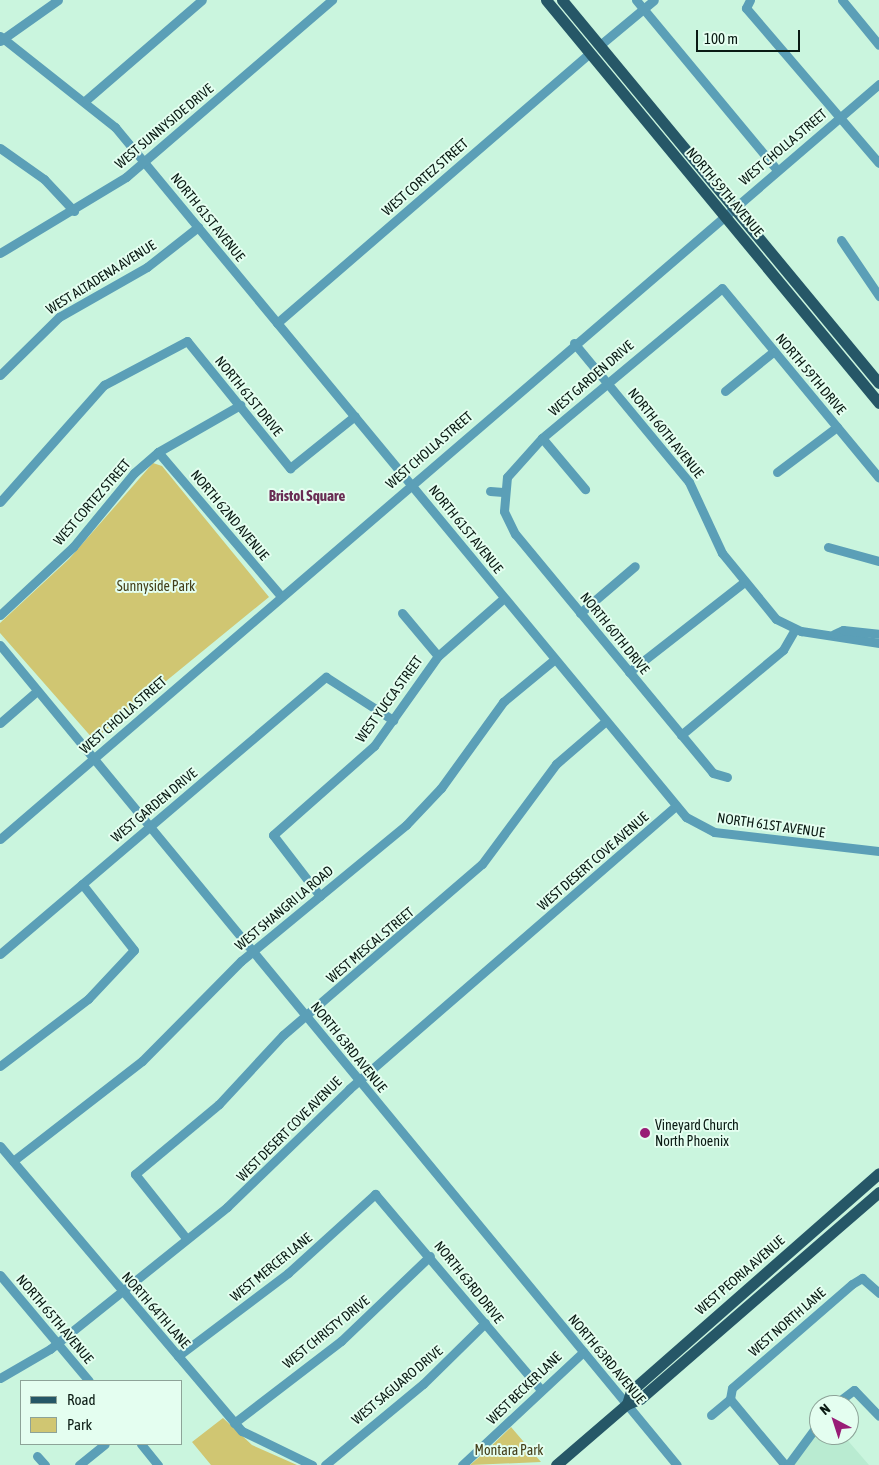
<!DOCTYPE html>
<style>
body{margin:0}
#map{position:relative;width:879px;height:1465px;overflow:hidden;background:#caf5de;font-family:"Asap Condensed",sans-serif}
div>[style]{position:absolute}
.built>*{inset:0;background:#b9ebd1}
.green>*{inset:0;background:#d0c672}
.minor>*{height:9px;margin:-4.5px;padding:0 4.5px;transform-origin:4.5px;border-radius:4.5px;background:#5b9fb7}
.major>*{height:11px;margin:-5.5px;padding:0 5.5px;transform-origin:5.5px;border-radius:5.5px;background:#265767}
.dots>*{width:14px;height:14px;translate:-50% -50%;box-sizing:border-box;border:2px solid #e4fef0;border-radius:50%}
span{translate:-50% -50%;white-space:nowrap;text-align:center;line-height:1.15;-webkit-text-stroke:4px #e4fef0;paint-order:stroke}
.street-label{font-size:14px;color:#0a1a13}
.park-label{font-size:14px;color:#433e18}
.poi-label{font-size:14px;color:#0a1a13}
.left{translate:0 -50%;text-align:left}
.neighbourhood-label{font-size:15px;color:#682c53;font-weight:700}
.legend{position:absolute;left:20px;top:1380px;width:162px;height:65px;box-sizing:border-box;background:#e4fef0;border:1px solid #8da398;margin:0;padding:6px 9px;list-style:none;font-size:15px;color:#0a1a13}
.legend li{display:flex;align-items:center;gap:10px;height:25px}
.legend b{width:25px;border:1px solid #8da398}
.north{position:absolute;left:809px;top:1395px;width:50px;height:50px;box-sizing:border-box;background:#e4fef0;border:1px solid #8da398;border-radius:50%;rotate:320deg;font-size:14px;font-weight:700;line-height:20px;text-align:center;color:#0a1a13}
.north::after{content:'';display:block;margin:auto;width:18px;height:22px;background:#981d76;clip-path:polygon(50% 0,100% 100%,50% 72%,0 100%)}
.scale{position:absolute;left:696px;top:30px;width:104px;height:22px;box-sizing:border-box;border:2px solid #0a1a13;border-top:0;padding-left:6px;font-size:15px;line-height:18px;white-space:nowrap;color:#0a1a13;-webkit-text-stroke:4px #e4fef0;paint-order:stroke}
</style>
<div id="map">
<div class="built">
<i style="clip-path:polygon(819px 1423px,819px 1435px,843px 1435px,869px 1465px,788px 1465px)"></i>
</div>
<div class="green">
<i style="clip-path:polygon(153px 463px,162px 466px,269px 597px,94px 740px,0 633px,0 623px,69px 559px)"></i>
<i style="clip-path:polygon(223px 1418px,252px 1445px,297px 1465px,211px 1465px,192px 1442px)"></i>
<i style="clip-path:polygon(511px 1427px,541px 1462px,470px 1465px,484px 1453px)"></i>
</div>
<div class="minor">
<i style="left:636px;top:0;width:221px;rotate:50.3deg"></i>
<i style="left:750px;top:0;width:9px;rotate:117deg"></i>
<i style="left:746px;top:8px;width:204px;rotate:49.4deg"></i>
<i style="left:842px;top:0;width:58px;rotate:50.6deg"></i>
<i style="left:0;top:36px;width:147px;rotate:38.4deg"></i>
<i style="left:115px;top:127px;width:896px;rotate:50.39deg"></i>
<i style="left:686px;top:817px;width:32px;rotate:28deg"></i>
<i style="left:714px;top:832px;width:166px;rotate:6.6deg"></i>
<i style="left:0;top:41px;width:71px;rotate:-35.3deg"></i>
<i style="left:600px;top:45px;width:70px;rotate:-39.8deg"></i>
<i style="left:86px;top:100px;width:153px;rotate:-40.8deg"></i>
<i style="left:0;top:148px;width:54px;rotate:35.2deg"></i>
<i style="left:44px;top:179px;width:44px;rotate:46.8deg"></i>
<i style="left:841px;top:240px;width:68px;rotate:55.8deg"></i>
<i style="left:0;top:253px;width:147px;rotate:-31.1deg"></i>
<i style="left:126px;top:177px;width:272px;rotate:-40.7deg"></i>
<i style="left:277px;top:323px;width:413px;rotate:-40.8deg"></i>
<i style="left:574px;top:343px;width:180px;rotate:50.4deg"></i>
<i style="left:689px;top:482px;width:78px;rotate:65.1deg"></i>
<i style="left:722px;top:553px;width:85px;rotate:50.7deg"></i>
<i style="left:776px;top:619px;width:28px;rotate:26deg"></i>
<i style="left:801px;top:631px;width:79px;rotate:8.7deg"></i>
<i style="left:0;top:375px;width:83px;rotate:-44.5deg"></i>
<i style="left:59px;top:317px;width:101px;rotate:-29.6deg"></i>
<i style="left:147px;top:267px;width:65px;rotate:-38.1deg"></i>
<i style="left:725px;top:391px;width:63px;rotate:-39.2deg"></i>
<i style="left:542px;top:438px;width:67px;rotate:49.9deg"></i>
<i style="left:158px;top:452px;width:189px;rotate:49.5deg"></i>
<i style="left:777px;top:472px;width:75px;rotate:-36.9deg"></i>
<i style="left:490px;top:491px;width:13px;rotate:4deg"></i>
<i style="left:0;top:502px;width:157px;rotate:-48.4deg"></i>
<i style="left:104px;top:385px;width:94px;rotate:-27.9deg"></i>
<i style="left:187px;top:341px;width:164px;rotate:51deg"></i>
<i style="left:290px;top:468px;width:83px;rotate:-38.7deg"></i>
<i style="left:828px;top:547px;width:53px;rotate:15.4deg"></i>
<i style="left:402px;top:613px;width:56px;rotate:50.1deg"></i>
<i style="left:580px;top:613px;width:72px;rotate:-40.5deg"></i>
<i style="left:0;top:615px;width:100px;rotate:-43deg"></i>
<i style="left:73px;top:547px;width:96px;rotate:-50.5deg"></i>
<i style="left:134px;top:473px;width:32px;rotate:-41deg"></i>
<i style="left:158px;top:452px;width:95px;rotate:-29.8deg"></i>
<i style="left:834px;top:634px;width:10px;rotate:-24deg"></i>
<i style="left:843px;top:630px;width:36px;rotate:6deg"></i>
<i style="left:0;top:645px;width:1063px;rotate:50.46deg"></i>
<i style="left:629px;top:672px;width:146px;rotate:-38deg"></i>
<i style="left:0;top:723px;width:49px;rotate:-40.9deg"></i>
<i style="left:681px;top:735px;width:133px;rotate:-39.8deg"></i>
<i style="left:783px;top:650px;width:24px;rotate:-60deg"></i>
<i style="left:727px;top:777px;width:15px;rotate:-164deg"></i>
<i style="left:713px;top:773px;width:310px;rotate:-129.6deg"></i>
<i style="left:515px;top:534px;width:25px;rotate:-116deg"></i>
<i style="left:504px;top:511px;width:34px;rotate:-85deg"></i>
<i style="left:507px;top:477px;width:52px;rotate:-48.1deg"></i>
<i style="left:542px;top:438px;width:234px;rotate:-39.8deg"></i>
<i style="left:722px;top:288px;width:246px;rotate:50.4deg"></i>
<i style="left:0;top:839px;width:1159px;rotate:-40.66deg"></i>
<i style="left:320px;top:896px;width:77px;rotate:-127.6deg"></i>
<i style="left:273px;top:835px;width:135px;rotate:-41.4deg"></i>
<i style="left:374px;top:746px;width:110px;rotate:-54.6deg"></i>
<i style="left:438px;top:656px;width:88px;rotate:-41.3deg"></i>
<i style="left:0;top:954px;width:428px;rotate:-40.4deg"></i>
<i style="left:326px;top:677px;width:80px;rotate:32.7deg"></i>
<i style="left:0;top:1066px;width:111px;rotate:-37.3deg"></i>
<i style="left:88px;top:999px;width:67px;rotate:-46.8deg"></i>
<i style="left:134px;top:950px;width:84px;rotate:-128.2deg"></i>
<i style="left:0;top:1146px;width:374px;rotate:49.7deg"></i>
<i style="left:242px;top:1431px;width:78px;rotate:25.9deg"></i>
<i style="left:13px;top:1161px;width:163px;rotate:-37.8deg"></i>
<i style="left:142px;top:1061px;width:141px;rotate:-45.3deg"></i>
<i style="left:241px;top:961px;width:214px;rotate:-39.5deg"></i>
<i style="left:406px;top:825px;width:51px;rotate:-46.6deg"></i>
<i style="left:441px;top:788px;width:106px;rotate:-54.2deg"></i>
<i style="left:503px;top:702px;width:67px;rotate:-39.6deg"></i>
<i style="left:186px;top:1238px;width:82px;rotate:-128.6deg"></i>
<i style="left:135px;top:1174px;width:109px;rotate:-39.8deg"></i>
<i style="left:219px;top:1104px;width:94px;rotate:-47.2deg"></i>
<i style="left:283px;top:1035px;width:262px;rotate:-40.7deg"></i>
<i style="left:482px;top:864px;width:124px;rotate:-53.5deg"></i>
<i style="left:556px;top:764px;width:66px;rotate:-40.7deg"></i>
<i style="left:0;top:1275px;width:138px;rotate:50deg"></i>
<i style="left:178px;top:1356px;width:138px;rotate:-37deg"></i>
<i style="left:288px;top:1273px;width:118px;rotate:-42.2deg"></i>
<i style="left:375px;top:1194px;width:257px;rotate:49.7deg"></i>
<i style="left:0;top:1378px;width:58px;rotate:-30.1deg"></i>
<i style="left:50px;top:1349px;width:227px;rotate:-38.7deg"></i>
<i style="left:227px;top:1207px;width:170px;rotate:-44deg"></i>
<i style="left:349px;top:1089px;width:432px;rotate:-40.9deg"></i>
<i style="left:834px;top:1405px;width:25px;rotate:-37deg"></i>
<i style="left:854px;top:1390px;width:36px;rotate:46deg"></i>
<i style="left:711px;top:1415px;width:25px;rotate:-40deg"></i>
<i style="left:234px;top:1423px;width:135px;rotate:-37.5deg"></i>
<i style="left:341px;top:1341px;width:123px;rotate:-43.7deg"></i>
<i style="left:141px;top:1444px;width:27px;rotate:51deg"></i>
<i style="left:37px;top:1456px;width:12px;rotate:48deg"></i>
<i style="left:79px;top:1465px;width:33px;rotate:-39deg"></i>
<i style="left:325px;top:1465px;width:127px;rotate:-39.6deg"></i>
<i style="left:423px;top:1384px;width:87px;rotate:-44.5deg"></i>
<i style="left:462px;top:1465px;width:166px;rotate:-43deg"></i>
<i style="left:785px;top:1465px;width:86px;rotate:-129.8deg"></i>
<i style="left:730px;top:1399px;width:11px;rotate:-80deg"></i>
<i style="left:732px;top:1388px;width:159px;rotate:-40.9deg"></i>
<i style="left:852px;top:1284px;width:12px;rotate:-31deg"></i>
<i style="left:862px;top:1278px;width:23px;rotate:41deg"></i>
<i style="left:788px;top:1465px;width:52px;rotate:-53.6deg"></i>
</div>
<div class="major">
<i style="left:546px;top:0;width:523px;rotate:50.43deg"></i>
<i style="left:562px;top:0;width:497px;rotate:50.4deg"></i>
<i style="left:627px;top:1404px;width:14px;rotate:-73deg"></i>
<i style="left:631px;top:1391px;width:330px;rotate:-41.3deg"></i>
<i style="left:556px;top:1465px;width:94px;rotate:-40.7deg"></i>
<i style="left:627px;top:1404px;width:14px;rotate:-21deg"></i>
<i style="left:640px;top:1399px;width:316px;rotate:-40.9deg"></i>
</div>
<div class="dots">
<i style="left:645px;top:1133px;background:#981d76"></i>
</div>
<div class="street-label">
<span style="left:164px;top:126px;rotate:-40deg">WEST SUNNYSIDE DRIVE</span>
<span style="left:783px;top:147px;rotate:-40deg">WEST CHOLLA STREET</span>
<span style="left:425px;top:177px;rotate:-41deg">WEST CORTEZ STREET</span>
<span style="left:725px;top:192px;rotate:50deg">NORTH 59TH AVENUE</span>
<span style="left:208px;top:217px;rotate:51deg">NORTH 61ST AVENUE</span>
<span style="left:101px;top:277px;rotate:-32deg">WEST ALTADENA AVENUE</span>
<span style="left:811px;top:374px;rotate:50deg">NORTH 59TH DRIVE</span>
<span style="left:591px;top:378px;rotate:-41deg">WEST GARDEN DRIVE</span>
<span style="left:249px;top:396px;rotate:51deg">NORTH 61ST DRIVE</span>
<span style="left:666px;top:433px;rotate:51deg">NORTH 60TH AVENUE</span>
<span style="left:429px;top:450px;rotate:-41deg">WEST CHOLLA STREET</span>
<span style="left:92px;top:502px;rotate:-49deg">WEST CORTEZ STREET</span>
<span style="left:230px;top:515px;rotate:50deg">NORTH 62ND AVENUE</span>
<span style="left:466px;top:529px;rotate:51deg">NORTH 61ST AVENUE</span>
<span style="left:615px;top:633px;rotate:51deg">NORTH 60TH DRIVE</span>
<span style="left:389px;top:699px;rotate:-54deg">WEST YUCCA STREET</span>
<span style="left:123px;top:715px;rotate:-41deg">WEST CHOLLA STREET</span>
<span style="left:154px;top:805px;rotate:-40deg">WEST GARDEN DRIVE</span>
<span style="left:771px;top:825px;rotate:8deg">NORTH 61ST AVENUE</span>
<span style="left:593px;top:861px;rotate:-41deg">WEST DESERT COVE AVENUE</span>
<span style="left:284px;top:908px;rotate:-40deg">WEST SHANGRI LA ROAD</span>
<span style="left:370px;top:945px;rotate:-40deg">WEST MESCAL STREET</span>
<span style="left:349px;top:1047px;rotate:51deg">NORTH 63RD AVENUE</span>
<span style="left:289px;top:1129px;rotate:-45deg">WEST DESERT COVE AVENUE</span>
<span style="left:271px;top:1267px;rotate:-39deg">WEST MERCER LANE</span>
<span style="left:740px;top:1275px;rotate:-41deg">WEST PEORIA AVENUE</span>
<span style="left:469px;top:1282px;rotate:51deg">NORTH 63RD DRIVE</span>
<span style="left:156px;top:1310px;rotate:49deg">NORTH 64TH LANE</span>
<span style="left:55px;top:1319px;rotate:50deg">NORTH 65TH AVENUE</span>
<span style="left:787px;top:1322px;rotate:-41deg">WEST NORTH LANE</span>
<span style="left:326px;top:1332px;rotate:-39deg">WEST CHRISTY DRIVE</span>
<span style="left:607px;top:1359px;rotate:50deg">NORTH 63RD AVENUE</span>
<span style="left:397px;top:1385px;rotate:-40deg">WEST SAGUARO DRIVE</span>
<span style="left:524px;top:1388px;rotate:-44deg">WEST BECKER LANE</span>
</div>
<div class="park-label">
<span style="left:156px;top:586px">Sunnyside Park</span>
<span style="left:509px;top:1450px">Montara Park</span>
</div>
<div class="poi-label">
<span class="left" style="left:655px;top:1133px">Vineyard Church<br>North Phoenix</span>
</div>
<div class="neighbourhood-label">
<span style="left:307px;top:496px">Bristol Square</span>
</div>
<ul class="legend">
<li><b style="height:6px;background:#265767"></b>Road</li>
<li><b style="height:14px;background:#d0c672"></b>Park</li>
</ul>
<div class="north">N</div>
<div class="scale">100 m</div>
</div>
